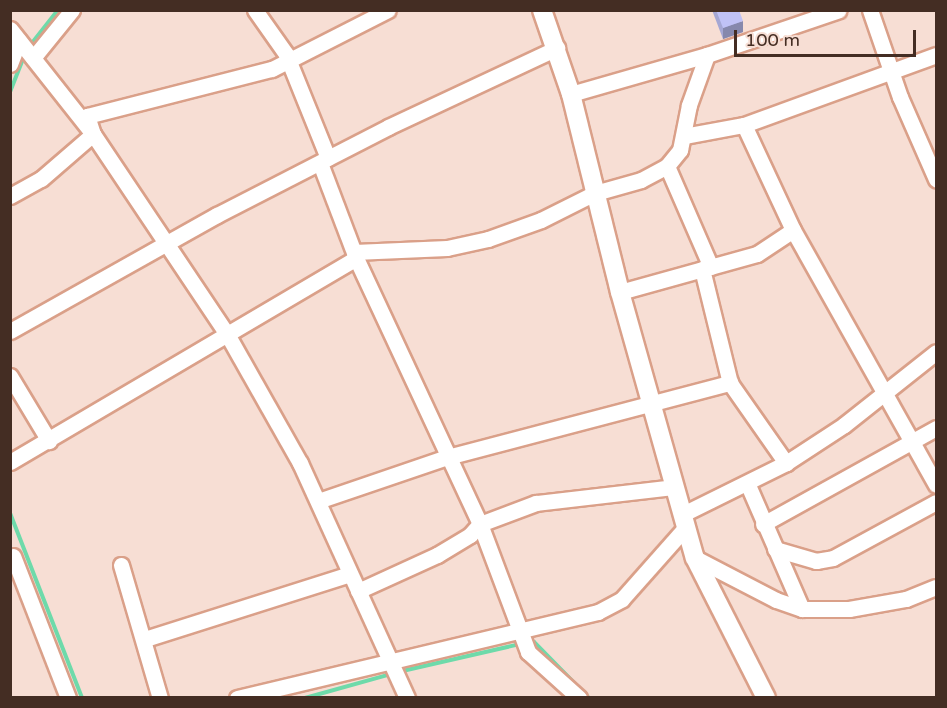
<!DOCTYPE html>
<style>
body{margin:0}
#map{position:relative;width:947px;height:708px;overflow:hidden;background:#f7ded4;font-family:"Varela Round",sans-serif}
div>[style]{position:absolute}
.stream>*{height:4px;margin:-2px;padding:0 2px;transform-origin:2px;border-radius:2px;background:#6edaaa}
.roads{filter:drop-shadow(2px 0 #daa089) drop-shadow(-2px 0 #daa089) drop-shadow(0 2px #daa089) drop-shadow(0 -2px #daa089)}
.minor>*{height:15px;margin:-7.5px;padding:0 7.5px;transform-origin:7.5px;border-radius:7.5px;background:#fff}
.tertiary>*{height:18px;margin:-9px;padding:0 9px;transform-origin:9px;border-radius:9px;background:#fff}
.wall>*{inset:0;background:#a5a7d4}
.shaded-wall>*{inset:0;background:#8688ac}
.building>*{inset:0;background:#c0c2f6}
span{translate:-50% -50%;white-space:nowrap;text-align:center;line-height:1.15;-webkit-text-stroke:6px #f7ded4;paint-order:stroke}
.frame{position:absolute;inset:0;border:12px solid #442d23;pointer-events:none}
.scale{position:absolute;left:734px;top:30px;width:182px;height:27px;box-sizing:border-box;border:3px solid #442d23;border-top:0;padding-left:8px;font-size:18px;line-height:21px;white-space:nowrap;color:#442d23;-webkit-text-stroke:4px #f7ded4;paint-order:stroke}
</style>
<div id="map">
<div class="stream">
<i style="left:28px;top:48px;width:48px;rotate:-51.7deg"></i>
<i style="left:10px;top:92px;width:41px;rotate:-68.5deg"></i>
<i style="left:10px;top:513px;width:199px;rotate:68.7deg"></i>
<i style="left:530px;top:642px;width:4px"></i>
<i style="left:534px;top:642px;width:78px;rotate:45.5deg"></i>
<i style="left:398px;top:672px;width:125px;rotate:-12.9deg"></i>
<i style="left:305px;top:698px;width:89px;rotate:-15.6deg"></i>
</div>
<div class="roads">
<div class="minor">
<i style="left:255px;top:10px;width:54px;rotate:54.8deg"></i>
<i style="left:286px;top:54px;width:112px;rotate:68deg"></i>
<i style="left:870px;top:10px;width:92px;rotate:71deg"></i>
<i style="left:900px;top:97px;width:90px;rotate:66.3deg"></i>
<i style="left:10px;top:29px;width:134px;rotate:51.7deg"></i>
<i style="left:93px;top:134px;width:241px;rotate:56.2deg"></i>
<i style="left:227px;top:334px;width:148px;rotate:60.5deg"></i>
<i style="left:300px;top:463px;width:258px;rotate:65.5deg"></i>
<i style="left:33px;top:58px;width:62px;rotate:-50.9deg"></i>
<i style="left:10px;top:64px;width:25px;rotate:-69deg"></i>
<i style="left:571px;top:94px;width:141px;rotate:-16deg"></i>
<i style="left:707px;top:55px;width:139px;rotate:-18.8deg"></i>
<i style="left:744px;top:125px;width:116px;rotate:65deg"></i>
<i style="left:793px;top:230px;width:292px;rotate:60.7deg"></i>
<i style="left:92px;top:131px;width:16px;rotate:-108deg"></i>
<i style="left:87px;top:116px;width:191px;rotate:-14.3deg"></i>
<i style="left:272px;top:69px;width:130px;rotate:-27deg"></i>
<i style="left:684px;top:136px;width:61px;rotate:-10.4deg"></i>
<i style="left:744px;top:125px;width:204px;rotate:-20deg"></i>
<i style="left:320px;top:163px;width:102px;rotate:69.2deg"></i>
<i style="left:356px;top:258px;width:293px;rotate:65deg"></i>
<i style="left:480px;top:524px;width:137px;rotate:69.4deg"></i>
<i style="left:528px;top:652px;width:69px;rotate:42deg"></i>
<i style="left:667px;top:166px;width:110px;rotate:66.5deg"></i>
<i style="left:10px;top:196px;width:35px;rotate:-29deg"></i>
<i style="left:41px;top:179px;width:69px;rotate:-40.9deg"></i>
<i style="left:354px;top:252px;width:93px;rotate:-2.5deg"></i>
<i style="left:447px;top:248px;width:42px;rotate:-12.4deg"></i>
<i style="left:488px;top:239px;width:56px;rotate:-19.7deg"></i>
<i style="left:541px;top:220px;width:60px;rotate:-26.6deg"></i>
<i style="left:595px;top:193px;width:48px;rotate:-15.8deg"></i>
<i style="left:641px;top:180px;width:30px;rotate:-28deg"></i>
<i style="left:667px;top:166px;width:21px;rotate:-51deg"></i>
<i style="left:680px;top:150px;width:46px;rotate:-78.7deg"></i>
<i style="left:689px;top:105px;width:53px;rotate:-70.2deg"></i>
<i style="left:702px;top:269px;width:117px;rotate:76.2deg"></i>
<i style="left:730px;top:383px;width:98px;rotate:55deg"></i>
<i style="left:620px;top:292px;width:142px;rotate:-15.5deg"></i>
<i style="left:757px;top:254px;width:43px;rotate:-33.7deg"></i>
<i style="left:10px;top:331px;width:237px;rotate:-29.3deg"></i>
<i style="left:217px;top:215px;width:192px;rotate:-27.2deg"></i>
<i style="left:388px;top:127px;width:187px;rotate:-25.1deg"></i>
<i style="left:10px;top:376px;width:76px;rotate:59deg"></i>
<i style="left:10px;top:462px;width:402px;rotate:-30.5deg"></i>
<i style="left:748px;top:485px;width:135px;rotate:66.5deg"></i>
<i style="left:318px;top:501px;width:136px;rotate:-18.8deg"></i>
<i style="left:447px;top:457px;width:293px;rotate:-14.7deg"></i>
<i style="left:683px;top:514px;width:115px;rotate:-26.3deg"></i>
<i style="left:786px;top:463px;width:69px;rotate:-33.2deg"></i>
<i style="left:844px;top:425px;width:117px;rotate:-38.4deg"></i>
<i style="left:763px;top:524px;width:198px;rotate:-29deg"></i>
<i style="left:775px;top:549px;width:43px;rotate:16.3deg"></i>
<i style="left:816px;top:561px;width:17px;rotate:-10deg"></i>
<i style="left:833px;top:558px;width:117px;rotate:-28.5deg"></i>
<i style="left:13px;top:556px;width:152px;rotate:68.8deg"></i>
<i style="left:695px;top:558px;width:91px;rotate:27.4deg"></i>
<i style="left:776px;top:600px;width:28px;rotate:19deg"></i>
<i style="left:802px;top:609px;width:47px"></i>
<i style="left:849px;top:609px;width:58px;rotate:-10deg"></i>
<i style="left:906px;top:599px;width:32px;rotate:-22deg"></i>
<i style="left:121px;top:565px;width:139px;rotate:73.7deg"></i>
<i style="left:358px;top:591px;width:87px;rotate:-24.5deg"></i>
<i style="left:437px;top:555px;width:39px;rotate:-31deg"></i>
<i style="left:470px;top:535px;width:15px;rotate:-48deg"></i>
<i style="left:480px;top:524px;width:60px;rotate:-20.6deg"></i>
<i style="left:536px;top:503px;width:139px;rotate:-6.6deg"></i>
<i style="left:145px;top:639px;width:215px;rotate:-17.6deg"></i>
<i style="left:237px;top:698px;width:371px;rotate:-13.4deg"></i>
<i style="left:598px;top:612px;width:27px;rotate:-28deg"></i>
<i style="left:622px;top:599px;width:95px;rotate:-48.4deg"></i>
</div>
<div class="tertiary">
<i style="left:542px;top:10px;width:89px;rotate:71deg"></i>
<i style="left:571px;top:94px;width:204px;rotate:76.1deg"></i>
<i style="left:620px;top:292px;width:276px;rotate:74.3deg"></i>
<i style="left:695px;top:558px;width:157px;rotate:63.1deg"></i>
</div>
</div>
<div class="wall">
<i style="clip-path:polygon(712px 10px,739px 10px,743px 32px,723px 39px)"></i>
</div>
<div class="shaded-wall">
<i style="clip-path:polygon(743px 21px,743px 32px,723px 39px,723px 28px)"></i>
</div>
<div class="building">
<i style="clip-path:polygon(716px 10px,739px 10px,743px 21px,723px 28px)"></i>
</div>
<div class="frame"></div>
<div class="scale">100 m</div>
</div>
